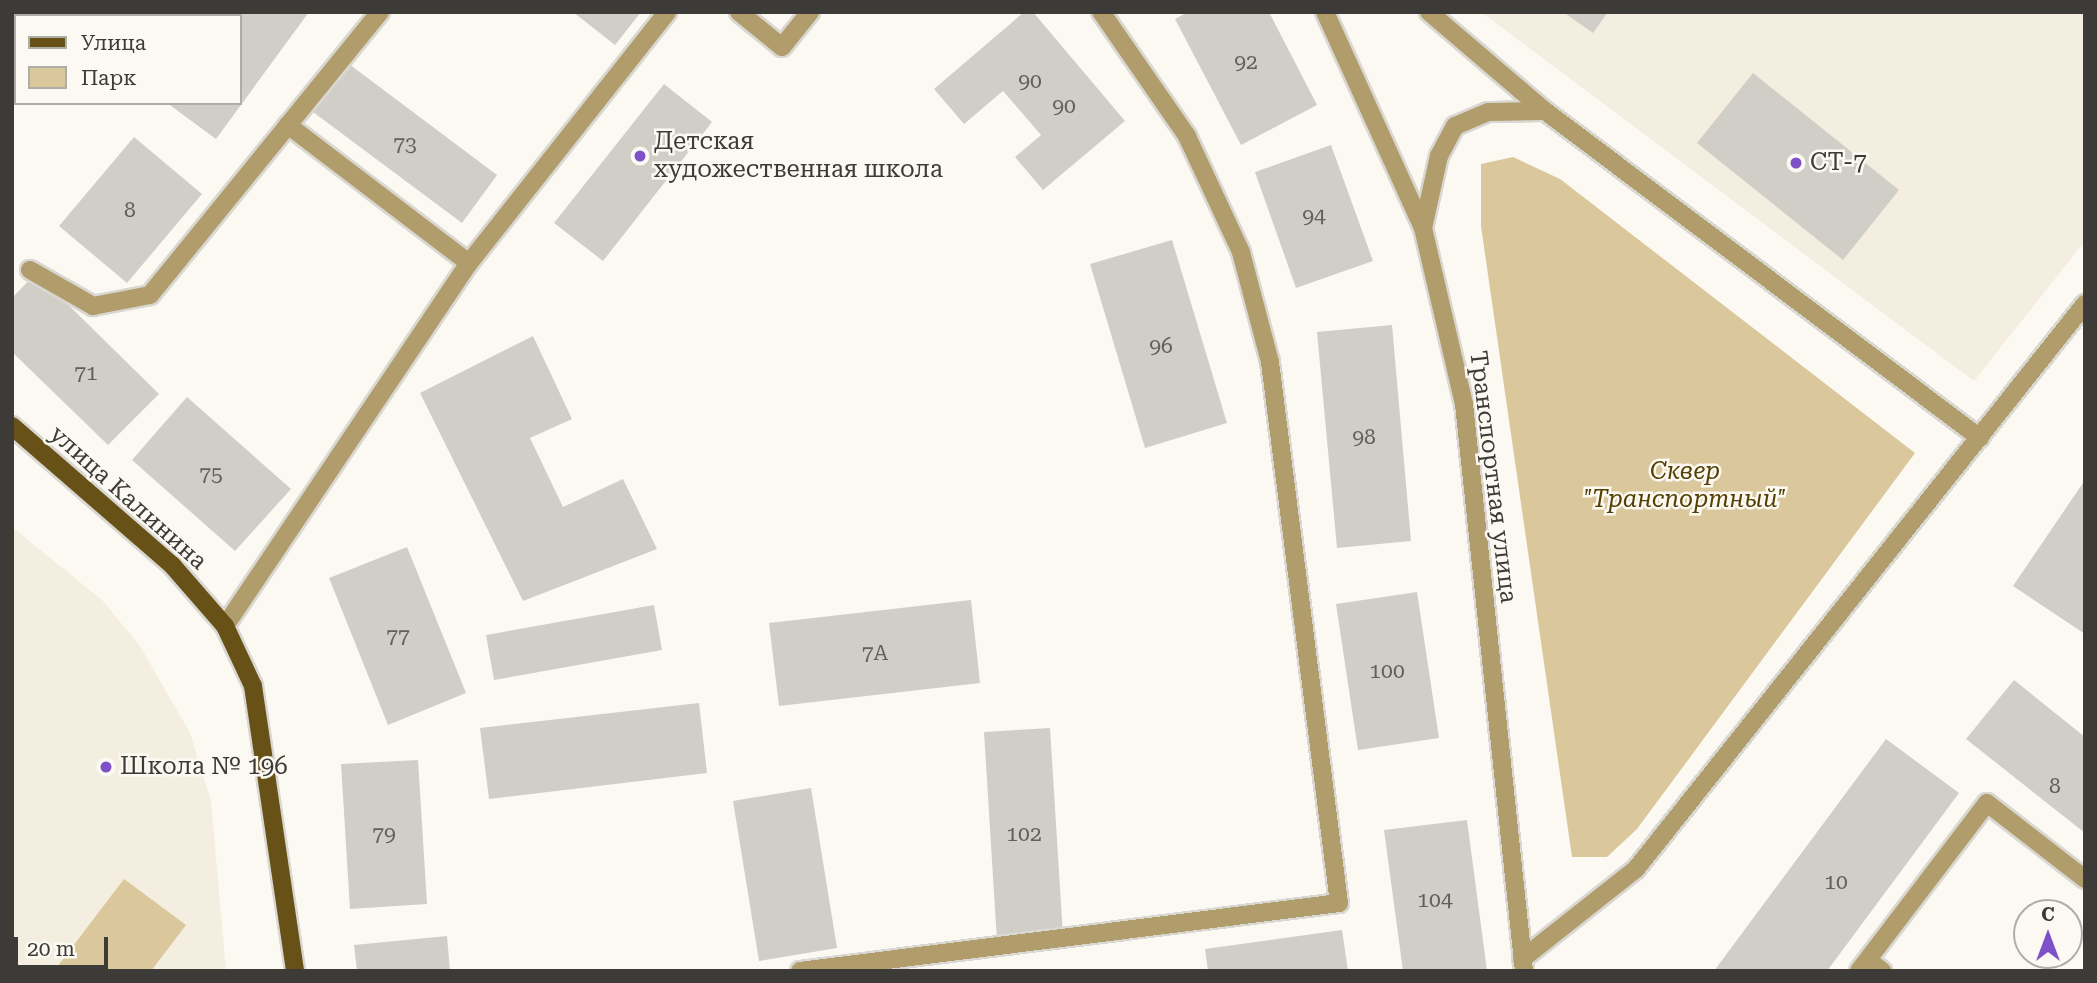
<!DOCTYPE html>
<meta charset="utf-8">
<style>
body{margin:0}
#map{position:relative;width:2097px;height:983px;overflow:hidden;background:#fcf9f3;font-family:"Roboto Serif",serif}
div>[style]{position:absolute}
.built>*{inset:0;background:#f4eee0}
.green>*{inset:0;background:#dac79b}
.building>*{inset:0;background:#d1cec8}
.roads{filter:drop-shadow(2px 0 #d9d7d1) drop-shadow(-2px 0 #d9d7d1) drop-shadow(0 2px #d9d7d1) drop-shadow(0 -2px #d9d7d1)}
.minor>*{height:18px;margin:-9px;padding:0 9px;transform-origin:9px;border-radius:9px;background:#b19c6b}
.major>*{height:18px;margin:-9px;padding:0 9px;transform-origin:9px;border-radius:9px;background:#675116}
.dots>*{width:19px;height:19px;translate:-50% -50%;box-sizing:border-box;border:4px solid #fcf9f3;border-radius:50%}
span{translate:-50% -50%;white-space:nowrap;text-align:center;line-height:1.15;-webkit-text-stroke:5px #fcf9f3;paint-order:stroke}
.number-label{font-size:21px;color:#61605c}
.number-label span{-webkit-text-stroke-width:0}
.poi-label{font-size:24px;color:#3c3b38}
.left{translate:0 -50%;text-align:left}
.park-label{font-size:24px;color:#544003;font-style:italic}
.street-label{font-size:24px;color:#3c3b38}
.frame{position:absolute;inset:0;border:14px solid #3c3b38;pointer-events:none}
.legend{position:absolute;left:14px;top:14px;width:228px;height:91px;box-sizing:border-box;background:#fcf9f3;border:2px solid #afada8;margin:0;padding:9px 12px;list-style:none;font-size:21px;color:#3c3b38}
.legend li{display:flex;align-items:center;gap:14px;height:35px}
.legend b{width:35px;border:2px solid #afada8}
.north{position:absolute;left:2013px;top:899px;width:70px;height:70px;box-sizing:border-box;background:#fcf9f3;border:2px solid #afada8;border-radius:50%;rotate:0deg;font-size:19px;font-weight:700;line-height:28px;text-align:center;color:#3c3b38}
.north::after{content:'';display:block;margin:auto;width:24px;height:32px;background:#7e51c9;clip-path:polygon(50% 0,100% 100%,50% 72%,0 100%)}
.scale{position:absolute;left:14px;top:937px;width:94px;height:32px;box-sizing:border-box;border:4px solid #3c3b38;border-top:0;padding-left:9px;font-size:21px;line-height:24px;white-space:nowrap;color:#3c3b38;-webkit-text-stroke:5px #fcf9f3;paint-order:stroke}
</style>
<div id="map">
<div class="built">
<i style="clip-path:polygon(1481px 12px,2085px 12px,2085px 241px,1974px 381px)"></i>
<i style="clip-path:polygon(12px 527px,102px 600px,140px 646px,190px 733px,211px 801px,226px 971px,12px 971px)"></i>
</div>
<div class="green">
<i style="clip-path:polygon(1513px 157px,1560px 179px,1915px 453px,1637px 829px,1607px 857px,1572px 857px,1481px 226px,1481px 164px)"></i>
<i style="clip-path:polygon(124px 879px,186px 925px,151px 971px,54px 971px)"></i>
</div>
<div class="building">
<i style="clip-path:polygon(208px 12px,309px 12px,216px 139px,167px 103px,240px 103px,240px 16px)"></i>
<i style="clip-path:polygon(573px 12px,641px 12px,615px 45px)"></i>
<i style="clip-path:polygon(1024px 12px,1033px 12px,1125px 121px,1043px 190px,1015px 157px,1041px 135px,1003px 91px,964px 124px,934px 89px)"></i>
<i style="clip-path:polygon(1188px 12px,1269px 12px,1317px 105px,1241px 145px,1175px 19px)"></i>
<i style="clip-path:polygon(1563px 12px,1608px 12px,1593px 33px)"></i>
<i style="clip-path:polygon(349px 64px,497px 175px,462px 223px,313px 112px)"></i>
<i style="clip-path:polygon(1753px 73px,1899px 190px,1843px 260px,1697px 143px)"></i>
<i style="clip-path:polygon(664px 84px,712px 122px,603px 261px,554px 223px)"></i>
<i style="clip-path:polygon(134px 137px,202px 194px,127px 283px,59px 226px)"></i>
<i style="clip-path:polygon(1331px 145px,1373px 261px,1296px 288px,1255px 172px)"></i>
<i style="clip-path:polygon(1172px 240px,1227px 423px,1145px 448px,1090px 264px)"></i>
<i style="clip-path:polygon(36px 273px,159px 394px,108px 445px,12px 352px,12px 298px)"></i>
<i style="clip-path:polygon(1392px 325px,1411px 541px,1337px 548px,1317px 332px)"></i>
<i style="clip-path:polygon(533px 336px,572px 419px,530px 438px,563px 507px,623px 479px,657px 549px,523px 601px,420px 393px)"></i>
<i style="clip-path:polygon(187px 397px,291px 489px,235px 551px,132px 460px)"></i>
<i style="clip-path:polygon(2085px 480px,2085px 634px,2013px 586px)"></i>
<i style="clip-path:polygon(407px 547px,466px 693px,388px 725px,329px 578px)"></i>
<i style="clip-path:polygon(1417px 592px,1439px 738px,1358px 750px,1336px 604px)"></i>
<i style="clip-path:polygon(971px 600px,980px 683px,779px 706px,769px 623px)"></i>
<i style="clip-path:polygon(654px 605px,662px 650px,494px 680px,486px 635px)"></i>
<i style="clip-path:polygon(2014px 680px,2085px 737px,2085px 833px,1966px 739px)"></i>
<i style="clip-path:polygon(699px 703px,707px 773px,489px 799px,480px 728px)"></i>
<i style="clip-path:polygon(1050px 728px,1063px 936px,997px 941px,984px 732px)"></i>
<i style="clip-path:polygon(1886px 739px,1959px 793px,1827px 971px,1714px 971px)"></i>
<i style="clip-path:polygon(418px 760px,427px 904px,350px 909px,341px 764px)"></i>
<i style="clip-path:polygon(811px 788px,837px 948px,759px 961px,733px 801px)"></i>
<i style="clip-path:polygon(1467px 820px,1487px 971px,1403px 971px,1384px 830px)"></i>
<i style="clip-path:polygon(1342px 930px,1348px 971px,1208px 971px,1205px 949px)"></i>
<i style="clip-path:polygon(447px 936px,450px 971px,357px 971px,354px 945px)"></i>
</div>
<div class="roads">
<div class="minor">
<i style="left:739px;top:12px;width:55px;rotate:39.1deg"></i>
<i style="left:782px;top:47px;width:45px;rotate:-51.3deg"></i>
<i style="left:1325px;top:12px;width:237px;rotate:65.6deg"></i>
<i style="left:1423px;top:228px;width:181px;rotate:76.9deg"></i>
<i style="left:1464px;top:404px;width:570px;rotate:83.96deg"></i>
<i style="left:1429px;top:12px;width:153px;rotate:40.5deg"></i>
<i style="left:1545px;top:111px;width:544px;rotate:36.93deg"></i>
<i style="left:1423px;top:228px;width:74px;rotate:-77.5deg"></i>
<i style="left:1439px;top:156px;width:34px;rotate:-62deg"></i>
<i style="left:1455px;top:126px;width:36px;rotate:-23deg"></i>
<i style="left:1488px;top:112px;width:57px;rotate:-1deg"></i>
<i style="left:469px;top:263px;width:320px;rotate:-51.7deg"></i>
<i style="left:30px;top:270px;width:73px;rotate:29.7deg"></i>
<i style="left:93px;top:306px;width:58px;rotate:-10.9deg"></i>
<i style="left:150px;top:295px;width:365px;rotate:-50.9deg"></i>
<i style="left:225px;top:626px;width:437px;rotate:-56.1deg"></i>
<i style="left:469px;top:263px;width:228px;rotate:-142.7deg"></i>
<i style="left:1522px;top:959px;width:145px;rotate:-38.3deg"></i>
<i style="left:1636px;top:869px;width:722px;rotate:-51.53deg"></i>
<i style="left:1868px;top:960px;width:18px;rotate:38deg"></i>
<i style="left:800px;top:971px;width:543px;rotate:-7.19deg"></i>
<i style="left:1339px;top:903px;width:545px;rotate:-97.27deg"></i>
<i style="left:1270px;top:362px;width:114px;rotate:-104.8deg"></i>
<i style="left:1241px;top:252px;width:128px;rotate:-115deg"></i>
<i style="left:1187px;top:136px;width:151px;rotate:-124.7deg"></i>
<i style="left:1859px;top:971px;width:211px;rotate:-52.7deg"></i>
<i style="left:1987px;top:803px;width:124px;rotate:37.8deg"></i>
</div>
<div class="major">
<i style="left:12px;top:426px;width:212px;rotate:41deg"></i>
<i style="left:172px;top:565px;width:81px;rotate:49deg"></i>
<i style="left:225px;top:626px;width:66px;rotate:65deg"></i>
<i style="left:253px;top:686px;width:288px;rotate:81.6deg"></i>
</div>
</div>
<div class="dots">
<i style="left:640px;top:156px;background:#7e51c9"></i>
<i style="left:1796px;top:163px;background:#7e51c9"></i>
<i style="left:106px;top:767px;background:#7e51c9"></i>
</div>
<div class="number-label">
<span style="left:1246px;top:62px">92</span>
<span style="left:1030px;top:81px">90</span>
<span style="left:1064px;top:106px">90</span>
<span style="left:405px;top:144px">73</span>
<span style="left:130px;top:210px">8</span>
<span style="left:1314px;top:216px">94</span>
<span style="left:1161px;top:346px">96</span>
<span style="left:86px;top:373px">71</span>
<span style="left:1364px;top:437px">98</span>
<span style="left:211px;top:474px">75</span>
<span style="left:398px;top:636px">77</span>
<span style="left:875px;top:653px">7А</span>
<span style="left:1387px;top:671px">100</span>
<span style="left:2055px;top:786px">8</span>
<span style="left:384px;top:834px">79</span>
<span style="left:1024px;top:834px">102</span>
<span style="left:1836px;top:882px">10</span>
<span style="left:1435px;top:900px">104</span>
</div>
<div class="poi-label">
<span class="left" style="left:654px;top:156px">Детская<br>художественная школа</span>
<span class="left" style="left:1810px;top:163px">СТ-7</span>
<span class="left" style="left:120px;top:767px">Школа № 196</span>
</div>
<div class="park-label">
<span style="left:1685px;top:486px">Сквер<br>"Транспортный"</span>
</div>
<div class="street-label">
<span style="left:1493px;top:477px;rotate:83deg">Транспортная улица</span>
<span style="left:128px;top:498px;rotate:42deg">улица Калинина</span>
</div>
<div class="frame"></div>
<ul class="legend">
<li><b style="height:9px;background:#675116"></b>Улица</li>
<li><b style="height:19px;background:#dac79b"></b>Парк</li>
</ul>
<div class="north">С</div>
<div class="scale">20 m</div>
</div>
